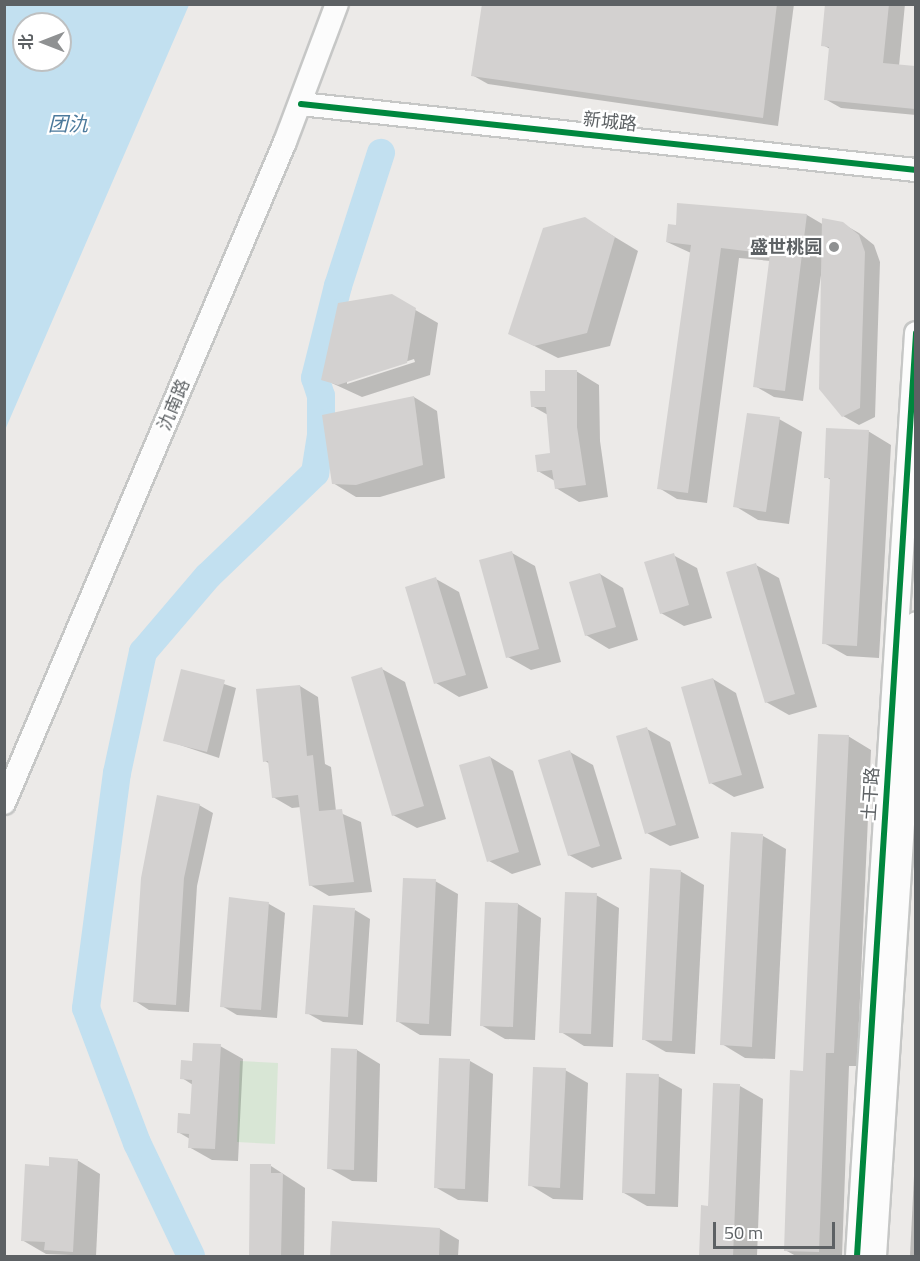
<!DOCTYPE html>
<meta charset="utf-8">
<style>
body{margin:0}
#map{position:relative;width:920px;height:1261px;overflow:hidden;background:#eceae8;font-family:"Titillium Web","Noto Sans SC",sans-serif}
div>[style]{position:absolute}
.green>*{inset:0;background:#d8e6d5}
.water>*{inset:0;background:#c2e0f0}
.shadow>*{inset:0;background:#0003}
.river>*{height:28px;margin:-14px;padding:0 14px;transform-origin:14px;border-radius:14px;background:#c2e0f0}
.building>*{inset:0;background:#d3d1d0}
.roads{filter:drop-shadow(2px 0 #c6c7c6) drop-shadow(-2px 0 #c6c7c6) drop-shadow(0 2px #c6c7c6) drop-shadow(0 -2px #c6c7c6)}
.secondary>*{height:22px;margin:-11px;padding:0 11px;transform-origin:11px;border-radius:11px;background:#fcfcfc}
.cycleway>*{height:6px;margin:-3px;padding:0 3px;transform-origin:3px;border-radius:3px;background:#00873e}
.dots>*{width:16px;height:16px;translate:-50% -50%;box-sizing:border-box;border:3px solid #fff;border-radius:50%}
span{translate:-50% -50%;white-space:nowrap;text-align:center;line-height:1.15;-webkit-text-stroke:4.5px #fff;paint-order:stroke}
.street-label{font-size:18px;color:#5d6164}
.poi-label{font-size:18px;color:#5d6164;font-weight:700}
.right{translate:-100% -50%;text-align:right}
.water-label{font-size:20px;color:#4c7a9c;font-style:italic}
.frame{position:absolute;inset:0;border:6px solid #5d6164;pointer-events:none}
.north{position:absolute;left:12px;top:12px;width:60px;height:60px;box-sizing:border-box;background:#fff;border:2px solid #bec0c1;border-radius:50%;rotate:270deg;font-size:16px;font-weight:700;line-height:24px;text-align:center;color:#5d6164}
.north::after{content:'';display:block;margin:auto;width:21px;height:27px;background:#8f9192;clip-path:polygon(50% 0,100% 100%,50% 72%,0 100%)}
.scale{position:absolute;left:713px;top:1222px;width:122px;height:27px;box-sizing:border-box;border:3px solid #5d6164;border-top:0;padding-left:8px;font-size:18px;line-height:21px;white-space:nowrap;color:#5d6164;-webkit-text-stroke:4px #fff;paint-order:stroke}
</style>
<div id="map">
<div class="green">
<i style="clip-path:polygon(240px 1061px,278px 1063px,275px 1144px,237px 1142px)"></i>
</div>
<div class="water">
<i style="clip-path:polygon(evenodd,5px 4px,189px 5px,5px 430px,4px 5px,5px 4px,24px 24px,60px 24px,60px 60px,24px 60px,24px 24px)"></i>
</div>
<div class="shadow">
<i style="clip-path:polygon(483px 4px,794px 4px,778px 126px,488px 84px,472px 75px)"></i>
<i style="clip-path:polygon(827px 4px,905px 4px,899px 66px,916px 68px,916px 115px,841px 108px,825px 99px,830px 49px,823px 45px)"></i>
<i style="clip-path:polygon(807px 215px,824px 225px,843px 224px,859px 233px,874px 245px,880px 262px,875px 417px,859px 425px,843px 416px,823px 261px,803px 401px,774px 397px,755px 386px,771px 261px,739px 258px,707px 503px,677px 499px,659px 488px,691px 253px,667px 242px)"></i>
<i style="clip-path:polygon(585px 219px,638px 251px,610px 346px,558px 358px,509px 333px)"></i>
<i style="clip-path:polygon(evenodd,391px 296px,438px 323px,430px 375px,362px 397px,323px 379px,391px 296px,414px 359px,415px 362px,347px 384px,347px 381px,414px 359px)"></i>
<i style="clip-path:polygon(576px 371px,599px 385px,600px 441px,608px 497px,579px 502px,556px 488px,555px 481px,538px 471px,551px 454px,548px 415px,532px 406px)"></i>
<i style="clip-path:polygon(414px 397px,437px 411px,445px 478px,380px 497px,356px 497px,333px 483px)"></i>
<i style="clip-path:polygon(779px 419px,802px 432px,789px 524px,758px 520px,735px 506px)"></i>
<i style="clip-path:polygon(868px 431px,891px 445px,879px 658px,847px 656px,824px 643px,831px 480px,826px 477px)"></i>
<i style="clip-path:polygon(512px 553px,535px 566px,561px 662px,531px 670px,508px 657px)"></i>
<i style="clip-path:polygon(673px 555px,697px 568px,712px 618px,684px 626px,661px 613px)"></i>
<i style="clip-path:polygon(756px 565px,779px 578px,817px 707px,789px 715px,766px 702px)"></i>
<i style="clip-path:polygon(600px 574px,623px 588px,638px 640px,609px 649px,586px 635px)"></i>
<i style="clip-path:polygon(436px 579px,459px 592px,488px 688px,459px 697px,436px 683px)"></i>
<i style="clip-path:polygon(382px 669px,405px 682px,446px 819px,417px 828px,393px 815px)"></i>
<i style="clip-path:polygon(182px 670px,236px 688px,219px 758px,165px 740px)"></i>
<i style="clip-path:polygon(713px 679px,736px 693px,764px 788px,734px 797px,711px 783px)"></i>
<i style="clip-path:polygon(300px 686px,318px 697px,325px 764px,331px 767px,336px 811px,361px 822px,372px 892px,329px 896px,310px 885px,301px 807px,292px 808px,273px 797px,270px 764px,265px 761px)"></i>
<i style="clip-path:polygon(647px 729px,670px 742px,699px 838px,670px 846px,647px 833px)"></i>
<i style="clip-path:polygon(848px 736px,871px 750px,857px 1066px,849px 1066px,842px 1256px,796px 1256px,785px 1250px)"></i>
<i style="clip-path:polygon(570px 752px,593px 765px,622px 859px,592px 868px,569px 855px)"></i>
<i style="clip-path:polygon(490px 757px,513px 771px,541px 865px,512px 874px,489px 861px)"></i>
<i style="clip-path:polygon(199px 805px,213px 813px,197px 886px,189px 1012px,149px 1010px,135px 1001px)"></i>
<i style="clip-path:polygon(763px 836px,786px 849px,775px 1059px,745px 1058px,722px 1044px)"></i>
<i style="clip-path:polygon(680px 871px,704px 885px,695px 1054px,666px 1052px,643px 1039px)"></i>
<i style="clip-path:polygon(435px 881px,458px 894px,451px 1036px,420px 1035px,397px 1021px)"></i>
<i style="clip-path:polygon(596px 895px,619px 908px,613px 1047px,584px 1046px,561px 1032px)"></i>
<i style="clip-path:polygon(230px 898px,269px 904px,285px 913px,277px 1018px,237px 1015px,222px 1006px)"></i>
<i style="clip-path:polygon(518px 904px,541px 918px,535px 1040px,505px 1039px,481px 1025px)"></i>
<i style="clip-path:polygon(355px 910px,370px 919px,363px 1025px,323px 1022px,307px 1013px)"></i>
<i style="clip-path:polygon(220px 1046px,243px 1059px,238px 1161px,212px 1160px,189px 1147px,190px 1139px,178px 1132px,191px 1116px,193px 1085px,182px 1078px,194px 1062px)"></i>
<i style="clip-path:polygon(357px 1050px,380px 1064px,377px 1182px,352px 1181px,329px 1168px)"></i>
<i style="clip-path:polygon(470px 1061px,493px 1074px,488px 1202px,458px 1200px,435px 1187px)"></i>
<i style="clip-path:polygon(565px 1070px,588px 1083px,583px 1200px,553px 1199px,530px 1185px)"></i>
<i style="clip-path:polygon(658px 1076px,682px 1089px,678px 1207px,647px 1206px,624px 1193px)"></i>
<i style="clip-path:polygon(740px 1086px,763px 1099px,757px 1256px,700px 1256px)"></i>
<i style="clip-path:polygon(915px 1156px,916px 1256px,910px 1256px)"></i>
<i style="clip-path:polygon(77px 1160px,100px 1174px,96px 1256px,46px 1254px,22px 1240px,50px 1167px)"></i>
<i style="clip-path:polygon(271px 1166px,305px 1188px,304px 1256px,250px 1256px)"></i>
<i style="clip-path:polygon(440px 1229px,459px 1240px,458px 1256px,332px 1256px)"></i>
</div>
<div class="river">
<i style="left:191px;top:1256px;width:125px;rotate:-115.5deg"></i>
<i style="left:137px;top:1143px;width:144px;rotate:-110.7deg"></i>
<i style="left:86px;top:1008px;width:237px;rotate:-82.5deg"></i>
<i style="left:117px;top:773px;width:124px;rotate:-77.9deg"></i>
<i style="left:143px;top:652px;width:100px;rotate:-49.5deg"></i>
<i style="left:208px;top:576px;width:149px;rotate:-43.9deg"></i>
<i style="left:315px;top:473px;width:36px;rotate:-81deg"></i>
<i style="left:321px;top:437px;width:41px;rotate:-90deg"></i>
<i style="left:321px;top:396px;width:19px;rotate:-108deg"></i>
<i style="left:315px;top:378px;width:95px;rotate:-76deg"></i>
<i style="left:338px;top:286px;width:140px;rotate:-72.1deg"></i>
</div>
<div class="building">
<i style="clip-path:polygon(482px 4px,777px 4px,763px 118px,471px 76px)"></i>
<i style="clip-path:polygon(825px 4px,889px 4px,883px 63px,915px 66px,915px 109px,824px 100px,829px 47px,821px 46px)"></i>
<i style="clip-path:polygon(677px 203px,807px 214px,785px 391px,753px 387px,770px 254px,721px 248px,688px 493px,657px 489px,691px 245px,666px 242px,668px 224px,676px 225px)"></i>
<i style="clip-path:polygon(585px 217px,615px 237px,587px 333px,534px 346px,508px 334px,543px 228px)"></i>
<i style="clip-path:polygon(822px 218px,843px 222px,859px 235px,865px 252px,860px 408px,842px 417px,819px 389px)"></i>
<i style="clip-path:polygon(392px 294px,416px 308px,407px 363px,338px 385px,321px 380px,338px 303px)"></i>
<i style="clip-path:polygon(545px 370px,577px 370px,577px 427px,586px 485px,555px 489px,552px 470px,537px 472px,535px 455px,550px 453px,546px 407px,531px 407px,530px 391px,545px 391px)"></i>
<i style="clip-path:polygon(414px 396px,423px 465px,356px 485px,332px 484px,322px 415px)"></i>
<i style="clip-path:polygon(747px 413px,780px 417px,766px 512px,733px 507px)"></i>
<i style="clip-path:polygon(826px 428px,869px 430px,857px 646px,822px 644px,830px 478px,824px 478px)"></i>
<i style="clip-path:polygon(512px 551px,539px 649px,506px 658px,479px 560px)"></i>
<i style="clip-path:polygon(674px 553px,689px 605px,660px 614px,644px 562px)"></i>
<i style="clip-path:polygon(756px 563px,795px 694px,765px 703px,726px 572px)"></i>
<i style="clip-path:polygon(600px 573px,616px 627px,585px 636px,569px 582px)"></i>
<i style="clip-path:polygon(436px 577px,466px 675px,434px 684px,405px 587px)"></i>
<i style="clip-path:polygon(382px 667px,424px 806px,392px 816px,351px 677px)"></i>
<i style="clip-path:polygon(181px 669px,225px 680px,207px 752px,163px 741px)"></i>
<i style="clip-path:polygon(713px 678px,742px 775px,709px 784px,681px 687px)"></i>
<i style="clip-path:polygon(300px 685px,307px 756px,313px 755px,319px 811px,342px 809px,354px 882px,309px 886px,298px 795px,272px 798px,268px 761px,263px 762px,256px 689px)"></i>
<i style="clip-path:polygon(647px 727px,676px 825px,645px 834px,616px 736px)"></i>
<i style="clip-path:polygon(818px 734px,849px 735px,834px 1053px,826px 1053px,819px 1252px,784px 1251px,790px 1070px,803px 1071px)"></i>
<i style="clip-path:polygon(570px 750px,600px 846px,568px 856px,538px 760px)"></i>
<i style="clip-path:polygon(490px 756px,519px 852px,487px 862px,459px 765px)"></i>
<i style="clip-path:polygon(157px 795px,200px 804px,184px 878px,176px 1005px,133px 1002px,141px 878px)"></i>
<i style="clip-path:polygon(731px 832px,763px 834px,752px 1047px,720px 1045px)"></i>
<i style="clip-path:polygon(650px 868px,681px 870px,672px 1041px,642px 1040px)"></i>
<i style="clip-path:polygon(403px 878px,436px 879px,429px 1024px,396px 1022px)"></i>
<i style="clip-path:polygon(565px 892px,597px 893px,591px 1034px,559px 1033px)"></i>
<i style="clip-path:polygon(229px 897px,269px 902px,261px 1010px,220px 1007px)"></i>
<i style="clip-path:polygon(485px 902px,518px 903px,513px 1027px,480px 1026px)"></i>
<i style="clip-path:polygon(313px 905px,355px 908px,348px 1017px,305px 1014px)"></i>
<i style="clip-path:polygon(193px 1043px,221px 1044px,215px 1149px,188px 1148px,189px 1134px,177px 1133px,178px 1113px,190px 1114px,192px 1080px,180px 1079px,181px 1060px,192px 1061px)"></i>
<i style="clip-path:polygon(331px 1048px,357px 1049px,354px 1170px,327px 1169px)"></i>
<i style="clip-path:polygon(439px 1058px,470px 1059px,465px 1189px,434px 1188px)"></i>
<i style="clip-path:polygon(533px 1067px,566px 1068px,560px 1188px,528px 1186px)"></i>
<i style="clip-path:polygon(626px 1073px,659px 1074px,655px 1194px,622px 1193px)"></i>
<i style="clip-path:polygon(713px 1083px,740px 1084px,733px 1257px,699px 1257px,701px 1205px,708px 1206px)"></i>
<i style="clip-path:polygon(49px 1157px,78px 1159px,73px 1252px,44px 1250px,45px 1242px,21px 1241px,25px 1164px,49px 1166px)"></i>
<i style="clip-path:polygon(250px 1164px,271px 1164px,271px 1173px,283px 1173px,281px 1257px,249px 1257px)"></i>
<i style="clip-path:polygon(332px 1221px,440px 1228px,439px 1257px,330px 1257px)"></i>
</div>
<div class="roads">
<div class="secondary">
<i style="left:301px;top:104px;width:619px;rotate:6.13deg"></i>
<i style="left:4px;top:803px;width:718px;rotate:-66.97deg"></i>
<i style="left:285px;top:142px;width:147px;rotate:-69.4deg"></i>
<i style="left:857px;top:1256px;width:925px;rotate:-86.34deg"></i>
<i style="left:875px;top:1256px;width:634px;rotate:-86.29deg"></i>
</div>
</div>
<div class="cycleway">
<i style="left:301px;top:104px;width:619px;rotate:6.13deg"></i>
<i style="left:857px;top:1256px;width:925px;rotate:-86.34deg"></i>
</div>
<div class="dots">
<i style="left:834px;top:247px;background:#8f9192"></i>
</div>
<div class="street-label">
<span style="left:610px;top:122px;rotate:6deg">新城路</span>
<span style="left:174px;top:405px;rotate:-67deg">氿南路</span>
<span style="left:871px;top:794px;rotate:-86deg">土干路</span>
</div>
<div class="poi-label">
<span class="right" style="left:822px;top:247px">盛世桃园</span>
</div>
<div class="water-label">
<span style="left:68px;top:123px">团氿</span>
</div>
<div class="frame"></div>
<div class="north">北</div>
<div class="scale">50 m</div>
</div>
